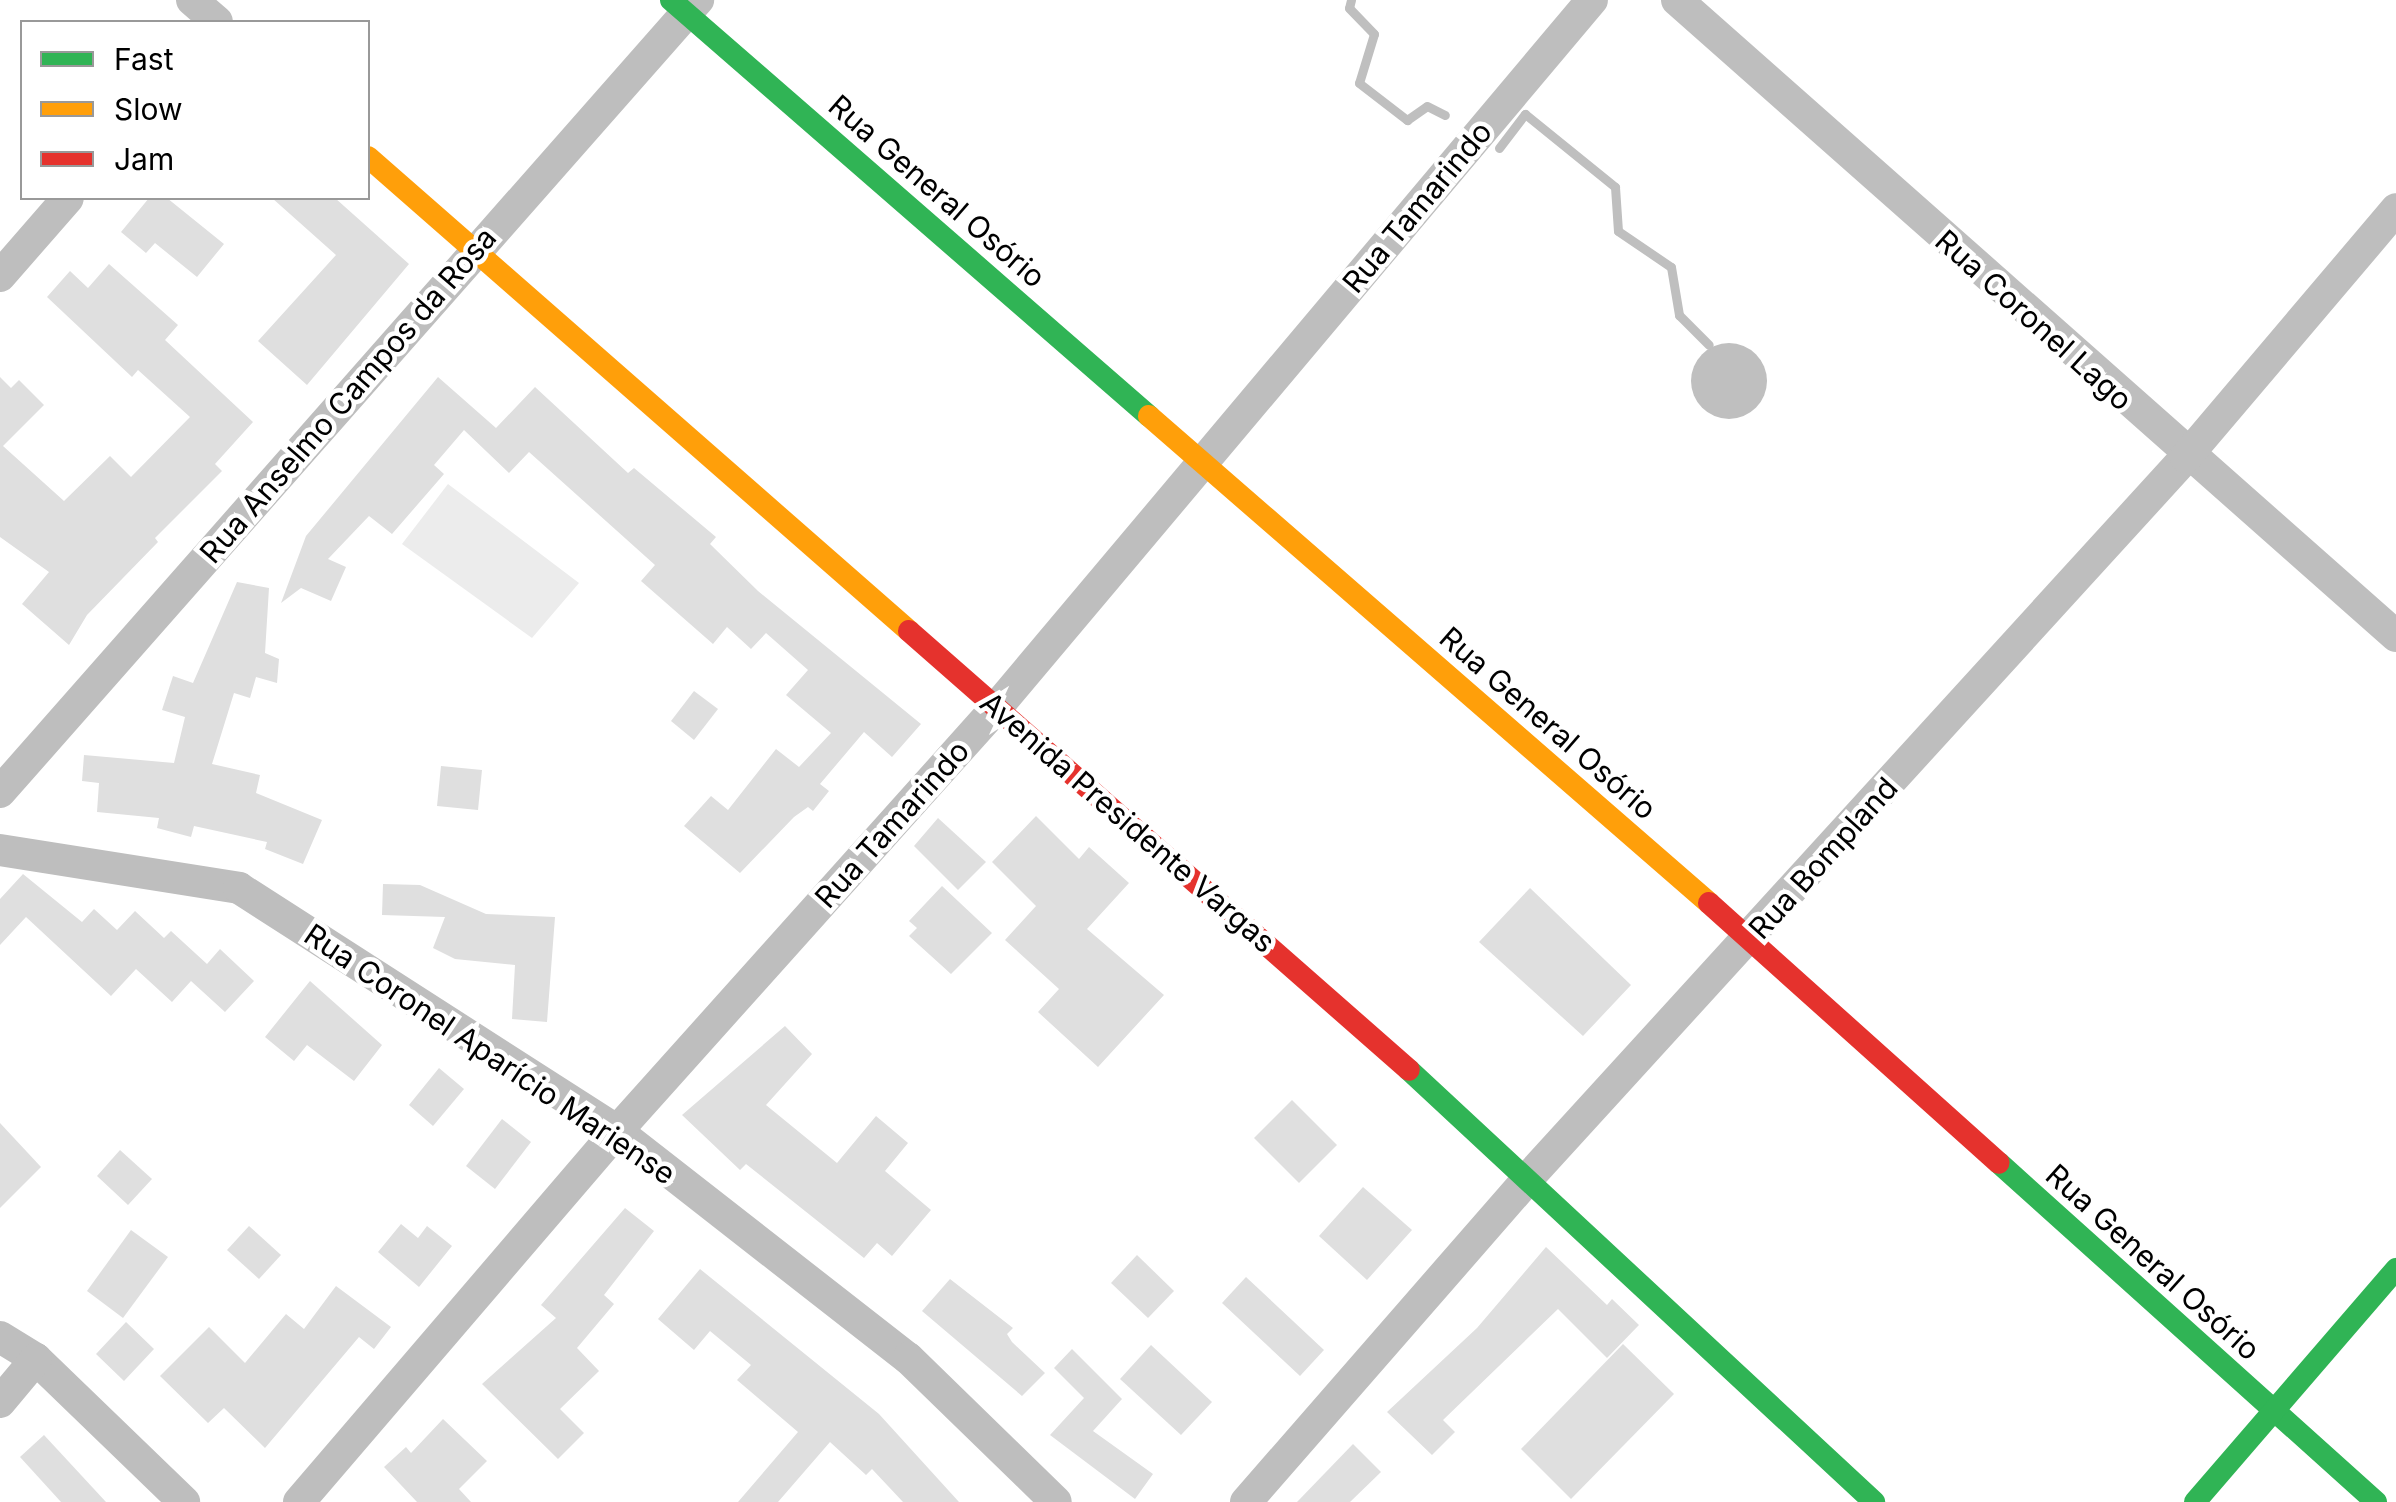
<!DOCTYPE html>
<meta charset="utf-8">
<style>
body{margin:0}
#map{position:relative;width:2396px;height:1502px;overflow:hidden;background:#fff;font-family:Inter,sans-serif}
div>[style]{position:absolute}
.green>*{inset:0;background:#ececec}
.water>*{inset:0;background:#bfbfbf}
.round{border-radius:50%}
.stream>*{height:9px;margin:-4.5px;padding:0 4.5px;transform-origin:4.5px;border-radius:4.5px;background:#bfbfbf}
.building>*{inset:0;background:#dfdfdf}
.street>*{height:32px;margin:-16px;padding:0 16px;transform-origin:16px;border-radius:16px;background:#bebebe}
.fast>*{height:22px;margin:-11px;padding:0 11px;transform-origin:11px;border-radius:11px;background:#30b455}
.slow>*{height:22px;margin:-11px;padding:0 11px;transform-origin:11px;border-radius:11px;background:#ff9f0a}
.jam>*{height:22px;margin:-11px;padding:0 11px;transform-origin:11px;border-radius:11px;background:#e5322d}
span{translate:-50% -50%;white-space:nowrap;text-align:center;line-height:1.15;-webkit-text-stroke:9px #fff;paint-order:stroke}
.street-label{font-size:30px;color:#000}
.legend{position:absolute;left:20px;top:20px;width:350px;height:180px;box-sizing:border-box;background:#fff;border:2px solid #999;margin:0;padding:12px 18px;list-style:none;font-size:30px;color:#000}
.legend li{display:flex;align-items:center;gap:20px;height:50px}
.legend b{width:50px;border:2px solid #999}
</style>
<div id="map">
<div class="green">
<i style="clip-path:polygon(448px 484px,579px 583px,532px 638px,402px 544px)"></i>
</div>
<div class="water">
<i class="round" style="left:1691px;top:343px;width:76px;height:76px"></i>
</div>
<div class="stream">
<i style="left:1351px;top:0;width:8px;rotate:104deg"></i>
<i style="left:1349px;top:8px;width:36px;rotate:46deg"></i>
<i style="left:1374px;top:34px;width:51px;rotate:107deg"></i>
<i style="left:1359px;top:83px;width:61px;rotate:37.6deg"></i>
<i style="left:1407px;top:120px;width:24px;rotate:-35deg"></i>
<i style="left:1427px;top:106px;width:20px;rotate:27deg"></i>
<i style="left:1499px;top:148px;width:43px;rotate:-52.6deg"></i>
<i style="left:1525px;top:114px;width:116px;rotate:39deg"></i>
<i style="left:1615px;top:187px;width:44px;rotate:86.1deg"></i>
<i style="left:1618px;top:231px;width:64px;rotate:34.2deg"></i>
<i style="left:1671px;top:267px;width:49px;rotate:80.5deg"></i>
<i style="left:1679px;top:315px;width:42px;rotate:45deg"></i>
</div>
<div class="building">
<i style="clip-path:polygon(149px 198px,167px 198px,224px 244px,197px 277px,155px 243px,146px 253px,121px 232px)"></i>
<i style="clip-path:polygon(272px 198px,335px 198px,409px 264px,307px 385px,258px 341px,336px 255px)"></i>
<i style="clip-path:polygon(109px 264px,178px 325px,165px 340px,253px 422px,215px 464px,222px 471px,155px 538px,158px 542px,87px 615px,69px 645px,22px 604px,49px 572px,0 537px,0 377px,11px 388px,19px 380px,44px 405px,3px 446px,64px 501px,110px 456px,131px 477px,190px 417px,138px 370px,132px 377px,47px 297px,70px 271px,88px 288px)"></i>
<i style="clip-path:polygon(438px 377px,496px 428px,535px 387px,628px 473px,634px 468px,716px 537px,710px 544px,758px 591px,921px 724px,892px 757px,864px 732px,820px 784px,829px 791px,813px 811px,808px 807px,794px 817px,740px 873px,684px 826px,711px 796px,728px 810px,776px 749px,799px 767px,831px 733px,786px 695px,808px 670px,766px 633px,751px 649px,727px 627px,713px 644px,641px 581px,655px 565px,529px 452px,509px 473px,464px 430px,434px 465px,444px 474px,392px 534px,369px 516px,328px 559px,346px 567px,331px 601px,301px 588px,281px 603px,306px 536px)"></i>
<i style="clip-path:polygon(237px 582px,269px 588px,265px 653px,279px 659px,277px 683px,256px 677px,250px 698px,234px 693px,212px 764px,260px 775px,256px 793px,322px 820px,303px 864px,265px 849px,267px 842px,194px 826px,191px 837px,157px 828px,159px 818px,97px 812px,99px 783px,82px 781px,84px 755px,174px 763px,185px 717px,162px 710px,173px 676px,193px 683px)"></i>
<i style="clip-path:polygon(694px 691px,718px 709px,694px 740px,671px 721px)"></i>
<i style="clip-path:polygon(441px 766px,482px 770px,478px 810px,437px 806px)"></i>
<i style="clip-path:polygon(1036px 816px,1079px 859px,1089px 847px,1129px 883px,1087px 929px,1164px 995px,1098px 1067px,1038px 1012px,1059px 989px,1005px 940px,1036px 906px,992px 862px)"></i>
<i style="clip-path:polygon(938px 818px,986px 862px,958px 890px,914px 846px)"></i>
<i style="clip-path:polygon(23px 874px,82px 922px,94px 909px,117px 930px,135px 911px,164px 938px,171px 931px,207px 964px,220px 949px,254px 981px,225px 1012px,191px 981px,172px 1002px,136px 969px,111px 996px,26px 917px,0 945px,0 899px)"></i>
<i style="clip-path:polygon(383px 884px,420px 885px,486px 914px,555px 917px,547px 1022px,512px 1019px,515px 965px,455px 959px,433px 948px,445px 917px,382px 915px)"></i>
<i style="clip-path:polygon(942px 886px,992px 933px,951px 974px,909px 936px,917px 928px,909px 921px)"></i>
<i style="clip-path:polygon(1530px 888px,1631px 985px,1583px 1036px,1479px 942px)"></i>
<i style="clip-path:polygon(310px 981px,382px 1045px,354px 1081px,307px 1045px,294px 1061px,265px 1037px)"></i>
<i style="clip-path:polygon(785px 1026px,812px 1054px,766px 1105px,837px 1163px,876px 1116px,908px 1143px,885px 1171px,931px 1210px,892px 1256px,877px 1243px,864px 1258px,746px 1164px,740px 1170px,682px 1115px)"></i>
<i style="clip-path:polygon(439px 1068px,464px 1089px,433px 1126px,409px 1105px)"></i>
<i style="clip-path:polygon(1292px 1100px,1337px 1145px,1299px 1183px,1254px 1138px)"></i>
<i style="clip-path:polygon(502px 1119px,531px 1142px,495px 1189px,466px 1166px)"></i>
<i style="clip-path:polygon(0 1123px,41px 1167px,0 1208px)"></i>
<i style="clip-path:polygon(120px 1150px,152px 1179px,128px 1205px,97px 1176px)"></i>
<i style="clip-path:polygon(1363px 1187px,1412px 1230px,1367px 1280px,1319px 1236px)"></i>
<i style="clip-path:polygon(625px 1208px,654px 1231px,604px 1295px,614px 1304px,577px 1348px,599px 1371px,560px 1409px,584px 1433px,558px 1459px,482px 1384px,556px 1318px,541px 1305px)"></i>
<i style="clip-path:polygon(401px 1224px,418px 1238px,427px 1226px,452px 1246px,419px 1287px,378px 1252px)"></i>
<i style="clip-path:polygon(249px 1226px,281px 1255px,259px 1279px,227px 1250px)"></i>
<i style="clip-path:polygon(131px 1230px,168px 1257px,123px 1318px,87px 1291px)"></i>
<i style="clip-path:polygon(1546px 1247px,1607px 1305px,1612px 1299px,1639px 1325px,1607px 1358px,1558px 1309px,1443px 1420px,1455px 1432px,1432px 1455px,1387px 1412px,1477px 1328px)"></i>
<i style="clip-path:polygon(1137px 1255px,1174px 1291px,1148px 1318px,1111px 1283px)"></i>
<i style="clip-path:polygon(700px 1269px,879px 1414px,959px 1502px,903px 1502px,872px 1469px,866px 1475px,830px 1442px,778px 1502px,738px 1502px,798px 1432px,737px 1380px,751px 1365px,710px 1331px,694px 1350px,658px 1319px)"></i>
<i style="clip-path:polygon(1246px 1277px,1324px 1350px,1300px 1376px,1222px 1303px)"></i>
<i style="clip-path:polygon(950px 1279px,1013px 1328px,1007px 1334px,1012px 1342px,1045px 1373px,1022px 1396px,922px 1311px)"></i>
<i style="clip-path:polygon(336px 1286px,391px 1327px,374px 1349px,359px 1337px,265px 1448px,224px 1408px,208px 1423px,160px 1376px,209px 1327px,245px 1363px,286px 1314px,304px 1329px)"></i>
<i style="clip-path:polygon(126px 1322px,154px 1349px,124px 1381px,96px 1354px)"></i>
<i style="clip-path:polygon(1623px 1344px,1674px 1394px,1571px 1499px,1521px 1449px)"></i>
<i style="clip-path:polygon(1151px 1345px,1212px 1402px,1181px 1435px,1120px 1379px)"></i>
<i style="clip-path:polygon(1072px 1349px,1122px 1399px,1093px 1431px,1153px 1474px,1135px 1499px,1050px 1435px,1084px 1398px,1054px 1368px)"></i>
<i style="clip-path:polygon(443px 1419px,487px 1461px,459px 1489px,471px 1502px,417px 1502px,384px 1467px,406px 1447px,411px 1453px)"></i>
<i style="clip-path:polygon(44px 1435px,106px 1502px,61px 1502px,20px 1457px)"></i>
<i style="clip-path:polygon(1353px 1444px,1381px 1472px,1350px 1502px,1297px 1502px)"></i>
</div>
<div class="street">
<i style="left:192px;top:0;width:33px;rotate:41deg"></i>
<i style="left:1677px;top:0;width:960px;rotate:41.49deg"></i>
<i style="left:0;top:276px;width:103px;rotate:-48.9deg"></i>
<i style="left:0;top:792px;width:1056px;rotate:-48.61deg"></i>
<i style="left:0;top:850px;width:242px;rotate:9deg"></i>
<i style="left:239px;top:888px;width:449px;rotate:32.7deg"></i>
<i style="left:617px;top:1131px;width:369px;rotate:38deg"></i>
<i style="left:908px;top:1358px;width:206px;rotate:44.2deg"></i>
<i style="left:0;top:1337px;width:42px;rotate:31.4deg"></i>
<i style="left:36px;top:1359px;width:206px;rotate:44deg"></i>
<i style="left:0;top:1402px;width:56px;rotate:-50.1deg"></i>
<i style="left:299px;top:1502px;width:489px;rotate:-49.4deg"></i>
<i style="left:617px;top:1131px;width:569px;rotate:-48.13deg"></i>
<i style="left:997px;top:707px;width:924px;rotate:-49.92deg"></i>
<i style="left:1246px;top:1502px;width:432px;rotate:-48.9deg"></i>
<i style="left:1530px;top:1176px;width:973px;rotate:-47.62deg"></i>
<i style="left:2186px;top:457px;width:325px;rotate:-49.7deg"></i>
</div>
<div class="fast">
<i style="left:671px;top:0;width:634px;rotate:41.03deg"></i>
<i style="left:1409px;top:1070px;width:635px;rotate:42.89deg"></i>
<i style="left:1999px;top:1163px;width:507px;rotate:41.96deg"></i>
<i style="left:2195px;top:1502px;width:308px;rotate:-49.2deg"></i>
</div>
<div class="slow">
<i style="left:368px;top:157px;width:719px;rotate:41.22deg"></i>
<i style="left:1149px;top:416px;width:742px;rotate:41.01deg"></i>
</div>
<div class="jam">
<i style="left:909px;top:631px;width:665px;rotate:41.28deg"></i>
<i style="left:1709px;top:903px;width:389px;rotate:41.9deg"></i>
</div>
<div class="street-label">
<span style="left:937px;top:191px;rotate:41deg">Rua General Osório</span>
<span style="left:1417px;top:207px;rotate:-50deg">Rua Tamarindo</span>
<span style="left:2034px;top:320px;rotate:42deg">Rua Coronel Lago</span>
<span style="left:348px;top:395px;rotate:-49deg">Rua Anselmo Campos da Rosa</span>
<span style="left:1548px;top:723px;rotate:41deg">Rua General Osório</span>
<span style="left:1128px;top:822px;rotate:41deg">Avenida Presidente Vargas</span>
<span style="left:892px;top:824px;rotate:-48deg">Rua Tamarindo</span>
<span style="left:1823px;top:858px;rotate:-48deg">Rua Bompland</span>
<span style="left:490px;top:1054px;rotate:34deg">Rua Coronel Aparício Mariense</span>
<span style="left:2153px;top:1262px;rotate:42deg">Rua General Osório</span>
</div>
<ul class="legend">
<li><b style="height:12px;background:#30b455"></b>Fast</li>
<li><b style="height:12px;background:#ff9f0a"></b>Slow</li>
<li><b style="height:12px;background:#e5322d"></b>Jam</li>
</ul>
</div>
